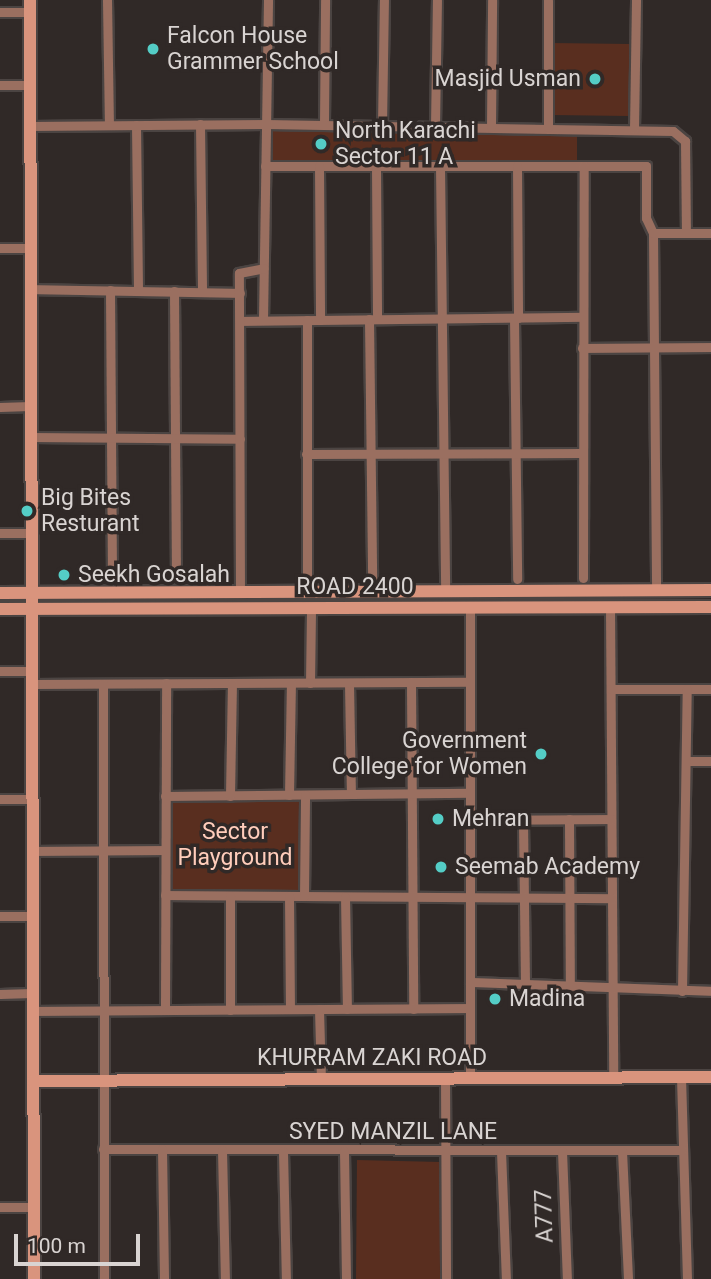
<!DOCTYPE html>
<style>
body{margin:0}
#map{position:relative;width:711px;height:1279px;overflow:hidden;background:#302927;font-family:Roboto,sans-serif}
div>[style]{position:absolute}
.green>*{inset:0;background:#592e1f}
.roads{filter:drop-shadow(2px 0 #4b4442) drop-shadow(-2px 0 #4b4442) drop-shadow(0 2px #4b4442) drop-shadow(0 -2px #4b4442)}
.street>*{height:9px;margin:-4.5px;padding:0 4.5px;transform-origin:4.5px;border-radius:4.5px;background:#9a6f60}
.secondary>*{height:12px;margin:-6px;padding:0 6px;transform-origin:6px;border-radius:6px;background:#d9947d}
.dots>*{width:19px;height:19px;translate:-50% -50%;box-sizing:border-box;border:4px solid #302927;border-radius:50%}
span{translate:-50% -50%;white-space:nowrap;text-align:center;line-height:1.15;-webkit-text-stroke:7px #302927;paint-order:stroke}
.poi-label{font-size:23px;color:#d9d4d2}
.left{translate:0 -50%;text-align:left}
.right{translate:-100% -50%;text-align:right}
.street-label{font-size:23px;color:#d9d4d2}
.park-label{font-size:23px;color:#ffcdbb}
.scale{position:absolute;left:14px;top:1234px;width:126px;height:32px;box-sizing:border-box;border:4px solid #d9d4d2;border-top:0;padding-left:9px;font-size:21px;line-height:24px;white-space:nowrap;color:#d9d4d2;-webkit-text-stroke:5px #302927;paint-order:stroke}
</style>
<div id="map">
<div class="green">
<i style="clip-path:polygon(551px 43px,630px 44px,629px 116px,551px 115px)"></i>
<i style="clip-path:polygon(272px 130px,577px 136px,577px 160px,271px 160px)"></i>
<i style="clip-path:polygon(305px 795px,304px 896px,165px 895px,165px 796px)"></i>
<i style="clip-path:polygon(357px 1160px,441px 1162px,443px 1279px,356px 1279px)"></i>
</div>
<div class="roads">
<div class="street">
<i style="left:107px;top:0;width:125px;rotate:89.1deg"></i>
<i style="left:0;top:12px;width:30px"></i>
<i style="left:0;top:85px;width:29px"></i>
<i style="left:200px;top:124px;width:168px;rotate:89.3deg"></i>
<i style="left:324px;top:124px;width:124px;rotate:-89.5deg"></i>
<i style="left:136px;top:125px;width:166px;rotate:89.3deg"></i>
<i style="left:382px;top:125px;width:125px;rotate:-89.1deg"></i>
<i style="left:29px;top:126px;width:237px;rotate:-0.5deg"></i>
<i style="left:266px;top:124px;width:407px;rotate:1deg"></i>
<i style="left:673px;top:131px;width:16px;rotate:40deg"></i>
<i style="left:685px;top:141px;width:92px;rotate:89.4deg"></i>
<i style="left:435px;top:126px;width:126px;rotate:-89.1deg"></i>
<i style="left:491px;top:127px;width:127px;rotate:-89.5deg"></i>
<i style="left:548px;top:127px;width:127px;rotate:-90deg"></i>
<i style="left:634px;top:129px;width:129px;rotate:-89.1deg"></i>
<i style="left:265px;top:166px;width:381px"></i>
<i style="left:646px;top:166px;width:52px;rotate:90deg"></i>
<i style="left:646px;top:218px;width:17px;rotate:65deg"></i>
<i style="left:653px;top:233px;width:357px;rotate:89.5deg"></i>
<i style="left:319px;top:166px;width:154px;rotate:89.6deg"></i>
<i style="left:440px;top:166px;width:424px;rotate:89.3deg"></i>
<i style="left:517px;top:166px;width:152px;rotate:89.6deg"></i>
<i style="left:376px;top:167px;width:152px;rotate:89.6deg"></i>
<i style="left:653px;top:233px;width:58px"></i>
<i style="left:0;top:248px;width:29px"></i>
<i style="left:30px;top:289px;width:210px;rotate:1.1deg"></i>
<i style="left:110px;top:290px;width:290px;rotate:89.6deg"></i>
<i style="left:174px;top:291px;width:287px;rotate:89.6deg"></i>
<i style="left:514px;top:318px;width:261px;rotate:89.3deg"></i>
<i style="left:369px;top:319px;width:260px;rotate:89.3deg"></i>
<i style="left:263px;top:320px;width:320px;rotate:-89.1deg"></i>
<i style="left:240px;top:321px;width:342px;rotate:-0.7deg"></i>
<i style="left:582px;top:348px;width:129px;rotate:-0.4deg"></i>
<i style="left:0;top:407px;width:30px;rotate:-2deg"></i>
<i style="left:30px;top:437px;width:210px;rotate:0.5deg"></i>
<i style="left:306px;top:454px;width:276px;rotate:-0.2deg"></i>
<i style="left:0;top:533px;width:30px"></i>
<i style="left:583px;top:578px;width:412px;rotate:-89.9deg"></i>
<i style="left:307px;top:580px;width:260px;rotate:-90deg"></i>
<i style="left:240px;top:592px;width:319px;rotate:-90.2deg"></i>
<i style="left:239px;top:273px;width:25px;rotate:-11deg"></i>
<i style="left:610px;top:607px;width:471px;rotate:89.6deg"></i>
<i style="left:0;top:671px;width:32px"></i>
<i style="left:411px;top:682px;width:327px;rotate:89.6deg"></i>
<i style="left:310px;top:683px;width:75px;rotate:-89.2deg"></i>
<i style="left:349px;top:683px;width:111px;rotate:89deg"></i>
<i style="left:32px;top:684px;width:438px;rotate:-0.3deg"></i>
<i style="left:103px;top:684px;width:595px;rotate:89.9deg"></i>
<i style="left:611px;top:689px;width:100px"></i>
<i style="left:686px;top:761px;width:25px"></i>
<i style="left:289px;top:795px;width:112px;rotate:-89deg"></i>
<i style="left:165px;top:796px;width:305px;rotate:-0.6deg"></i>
<i style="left:230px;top:796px;width:113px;rotate:-89deg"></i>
<i style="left:0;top:799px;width:32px"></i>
<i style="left:569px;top:819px;width:165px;rotate:89.7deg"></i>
<i style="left:470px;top:820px;width:141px;rotate:-0.4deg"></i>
<i style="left:523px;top:820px;width:163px;rotate:89.3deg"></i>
<i style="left:32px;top:851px;width:133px;rotate:-0.4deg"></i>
<i style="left:165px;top:895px;width:447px;rotate:0.4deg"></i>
<i style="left:230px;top:896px;width:114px;rotate:90deg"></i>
<i style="left:289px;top:896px;width:113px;rotate:89.5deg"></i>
<i style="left:304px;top:896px;width:101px;rotate:-89.4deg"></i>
<i style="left:345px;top:897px;width:112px;rotate:89deg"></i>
<i style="left:0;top:916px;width:32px"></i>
<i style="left:470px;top:982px;width:241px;rotate:2.1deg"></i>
<i style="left:682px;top:991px;width:302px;rotate:-89.1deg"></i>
<i style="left:0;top:994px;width:32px;rotate:-2deg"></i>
<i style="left:319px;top:1009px;width:70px;rotate:88.4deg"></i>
<i style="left:165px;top:1010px;width:327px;rotate:-89.8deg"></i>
<i style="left:32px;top:1011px;width:438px;rotate:-0.4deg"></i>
<i style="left:681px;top:1077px;width:202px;rotate:88.3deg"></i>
<i style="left:470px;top:1078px;width:470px;rotate:-90deg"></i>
<i style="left:445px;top:1079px;width:200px;rotate:89.7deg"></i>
<i style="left:103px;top:1149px;width:579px;rotate:0.1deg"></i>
<i style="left:162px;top:1149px;width:130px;rotate:89.1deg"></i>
<i style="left:222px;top:1150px;width:129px;rotate:88.7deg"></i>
<i style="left:283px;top:1151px;width:128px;rotate:88.7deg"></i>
<i style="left:344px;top:1151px;width:128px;rotate:89.1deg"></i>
<i style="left:501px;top:1151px;width:128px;rotate:87.8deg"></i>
<i style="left:562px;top:1151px;width:128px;rotate:87.8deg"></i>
<i style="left:622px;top:1151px;width:128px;rotate:87.3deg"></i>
<i style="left:0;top:1207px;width:33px"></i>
</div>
<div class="secondary">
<i style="left:30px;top:0;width:1279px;rotate:89.82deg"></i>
<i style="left:0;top:593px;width:711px;rotate:-0.24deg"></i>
<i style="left:0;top:609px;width:711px;rotate:-0.16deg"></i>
<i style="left:33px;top:1081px;width:678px;rotate:-0.34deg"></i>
</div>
</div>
<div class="dots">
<i style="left:153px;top:49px;background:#54cdc6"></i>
<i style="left:595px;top:79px;background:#54cdc6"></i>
<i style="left:321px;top:144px;background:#54cdc6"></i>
<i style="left:27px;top:511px;background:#54cdc6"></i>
<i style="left:64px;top:575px;background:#54cdc6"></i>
<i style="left:541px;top:754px;background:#54cdc6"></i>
<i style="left:438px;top:819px;background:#54cdc6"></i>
<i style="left:441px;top:867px;background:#54cdc6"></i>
<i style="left:495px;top:999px;background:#54cdc6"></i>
</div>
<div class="poi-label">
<span class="left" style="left:167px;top:49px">Falcon House<br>Grammer School</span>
<span class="right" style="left:581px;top:79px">Masjid Usman</span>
<span class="left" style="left:335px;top:144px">North Karachi<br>Sector 11 A</span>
<span class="left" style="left:41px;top:511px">Big Bites<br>Resturant</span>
<span class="left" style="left:78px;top:575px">Seekh Gosalah</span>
<span class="right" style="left:527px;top:754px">Government<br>College for Women</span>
<span class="left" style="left:452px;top:819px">Mehran</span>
<span class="left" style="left:455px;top:867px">Seemab Academy</span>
<span class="left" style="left:509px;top:999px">Madina</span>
</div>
<div class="street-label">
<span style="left:355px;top:587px">ROAD 2400</span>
<span style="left:372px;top:1058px">KHURRAM ZAKI ROAD</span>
<span style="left:393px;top:1132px">SYED MANZIL LANE</span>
<span style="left:545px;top:1216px;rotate:-92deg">A777</span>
</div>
<div class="park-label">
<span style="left:235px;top:845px">Sector<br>Playground</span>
</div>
<div class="scale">100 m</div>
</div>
